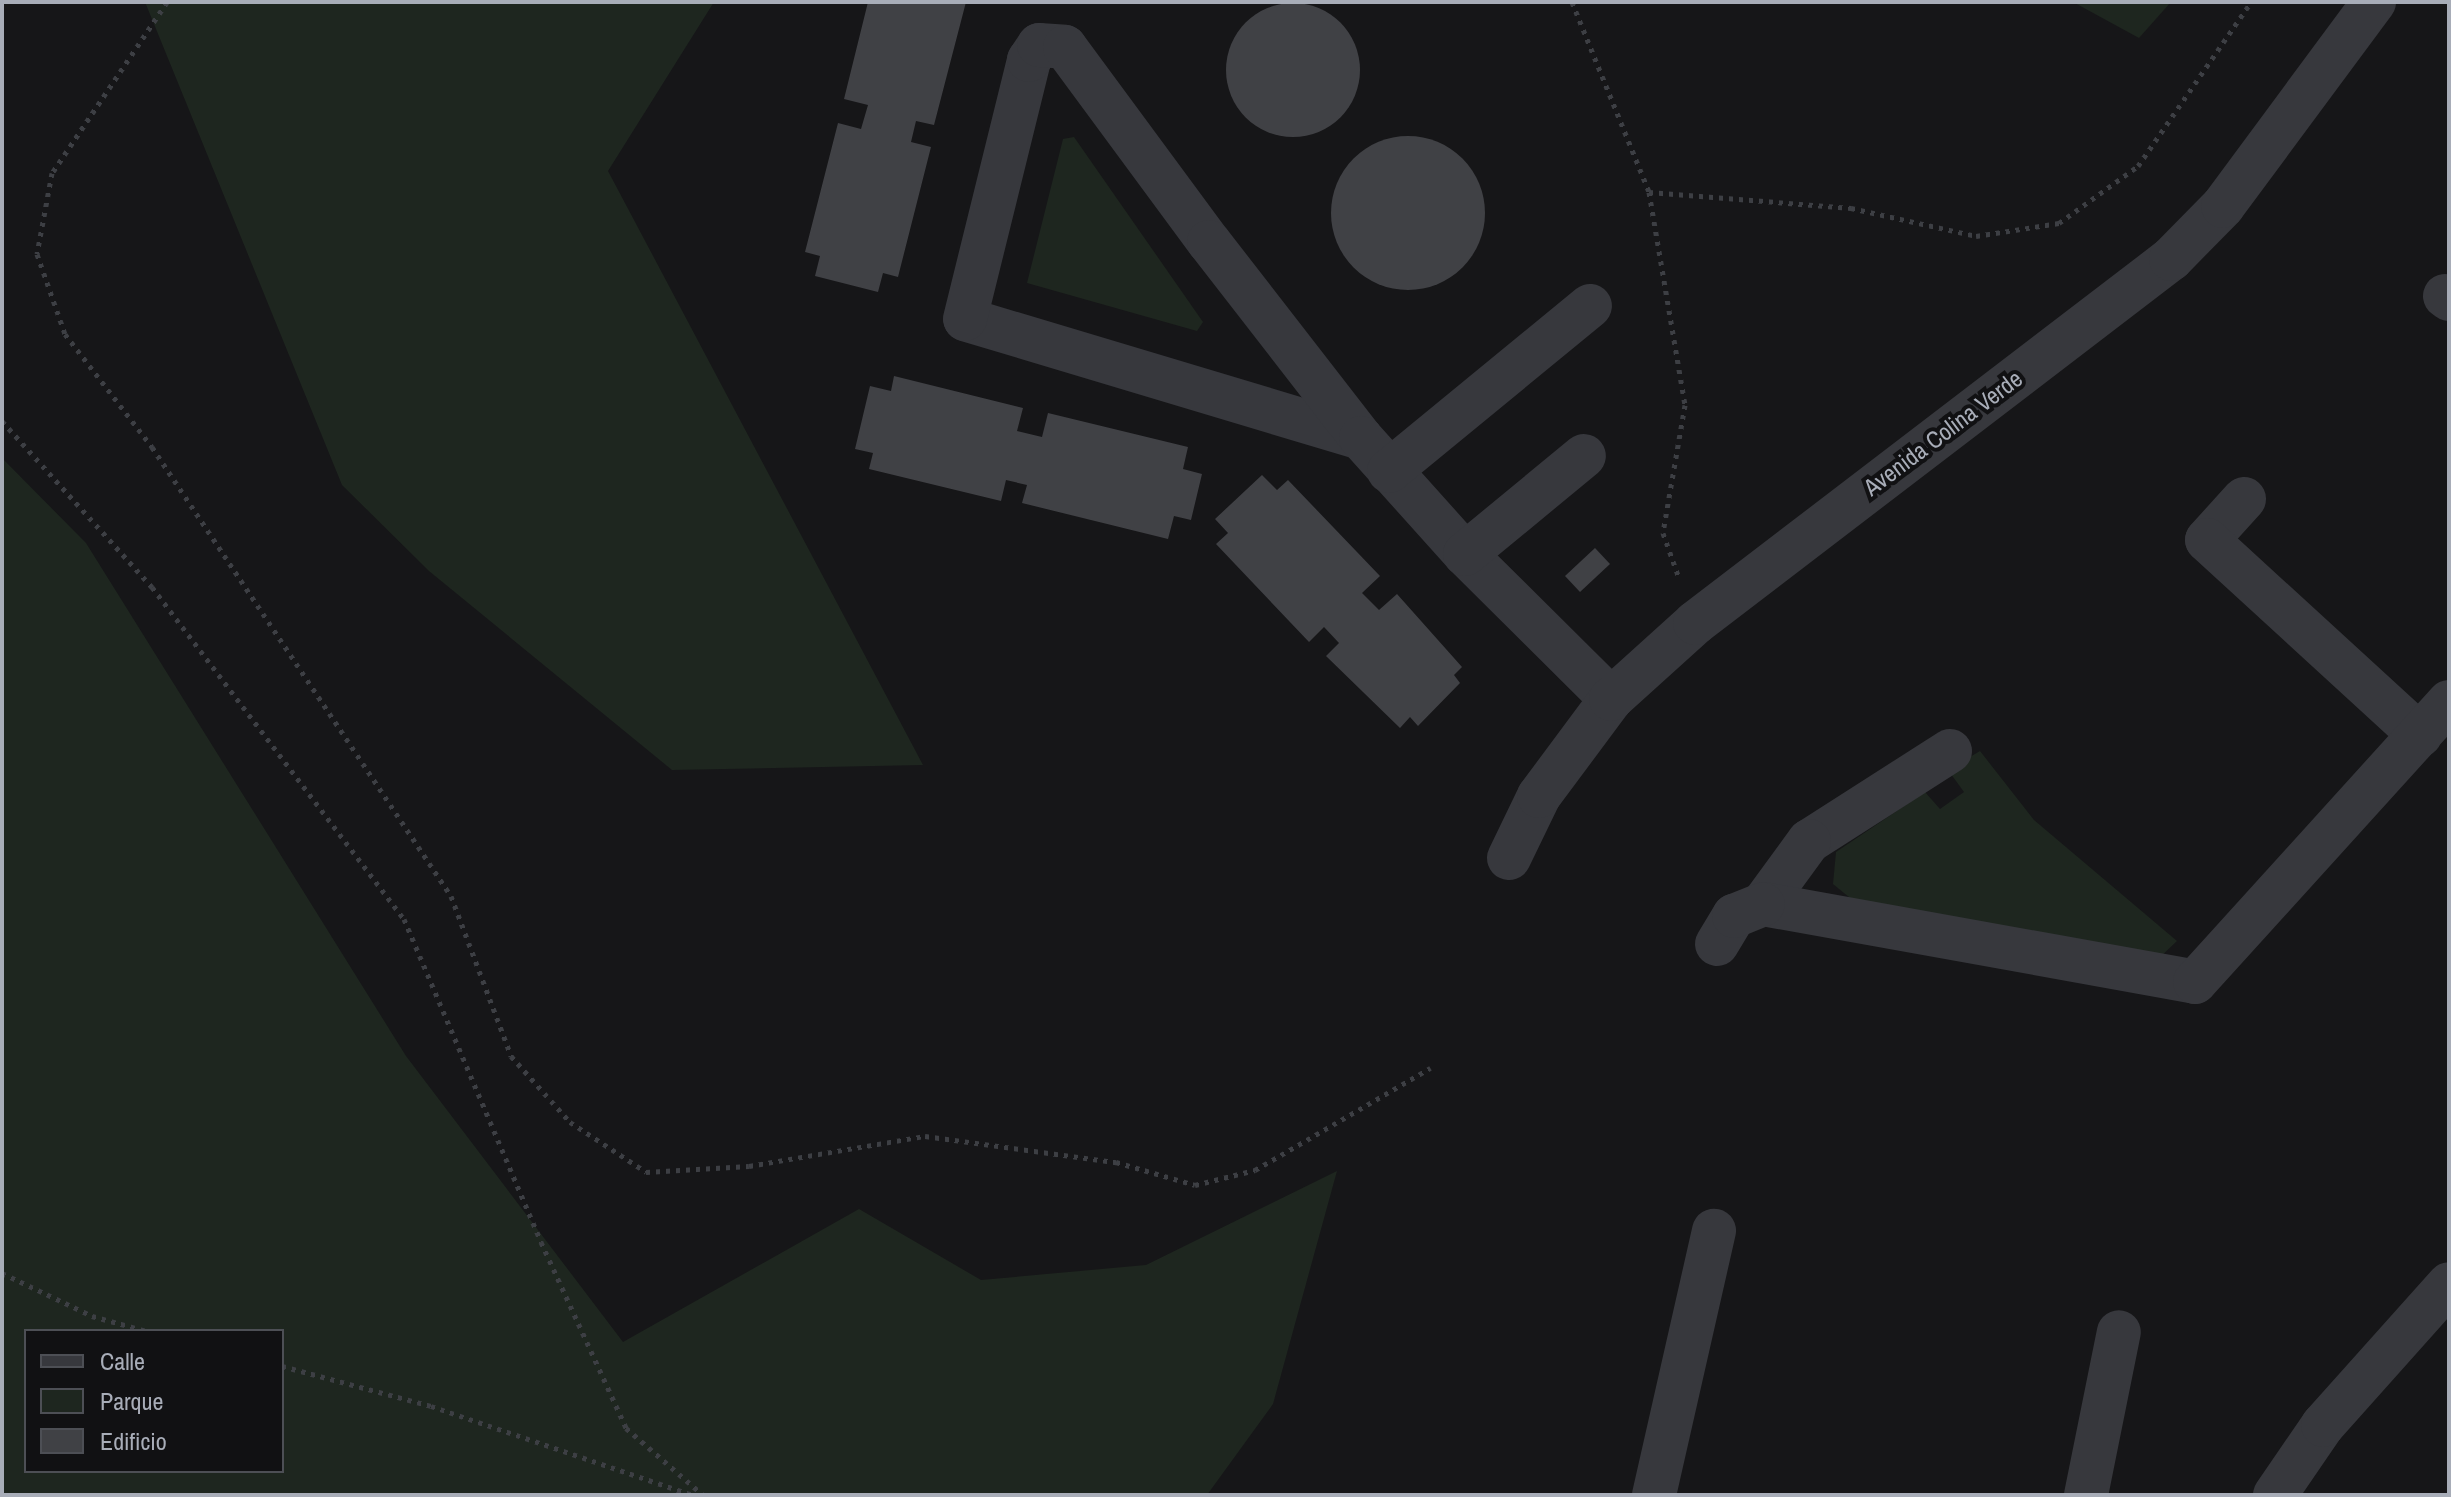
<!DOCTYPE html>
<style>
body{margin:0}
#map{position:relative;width:2451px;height:1497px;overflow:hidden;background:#161618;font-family:"Archivo Narrow",sans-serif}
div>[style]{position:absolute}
.green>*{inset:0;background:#1e261f}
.building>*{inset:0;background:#404145}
.round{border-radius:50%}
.path>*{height:5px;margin-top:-2.5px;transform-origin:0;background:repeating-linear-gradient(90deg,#3d3f44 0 4px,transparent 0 10px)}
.minor>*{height:44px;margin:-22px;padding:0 22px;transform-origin:22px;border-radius:22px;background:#37383d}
.tertiary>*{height:44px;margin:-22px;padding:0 22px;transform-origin:22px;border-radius:22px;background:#37383d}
span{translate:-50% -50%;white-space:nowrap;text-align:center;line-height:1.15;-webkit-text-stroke:8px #111113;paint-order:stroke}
.street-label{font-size:24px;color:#a8adb8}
.frame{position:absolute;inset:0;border:4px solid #a8adb8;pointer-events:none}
.legend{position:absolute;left:24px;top:1329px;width:260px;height:144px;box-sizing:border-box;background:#111113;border:2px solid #4d4f55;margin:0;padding:10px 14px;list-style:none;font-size:24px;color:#a8adb8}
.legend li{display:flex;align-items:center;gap:16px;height:40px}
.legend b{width:40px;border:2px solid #4d4f55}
</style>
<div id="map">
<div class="green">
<i style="clip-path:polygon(145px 2px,714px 2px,608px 171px,923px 765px,672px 770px,429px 571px,342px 485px)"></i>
<i style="clip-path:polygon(2073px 2px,2171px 2px,2139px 38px)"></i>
<i style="clip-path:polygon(1074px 137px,1203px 322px,1197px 331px,1027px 283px,1063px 139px)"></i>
<i style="clip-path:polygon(evenodd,2px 458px,86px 543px,406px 1056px,623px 1342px,859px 1209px,981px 1280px,1146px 1265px,1337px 1171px,1273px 1404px,1207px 1495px,2px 1495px,2px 458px,282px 1331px,282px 1471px,26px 1471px,26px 1331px,282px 1331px)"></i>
<i style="clip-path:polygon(1980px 751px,2034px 820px,2177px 941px,2157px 960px,1855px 902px,1833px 884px,1836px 852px,1925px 792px,1940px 809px,1964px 792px,1948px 770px)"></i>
</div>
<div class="building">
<i style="clip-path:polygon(868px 2px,966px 2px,934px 125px,916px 121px,911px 142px,931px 147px,898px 277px,883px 273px,878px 292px,815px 276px,820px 256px,805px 252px,838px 123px,861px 129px,868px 105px,844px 99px)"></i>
<i class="round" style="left:1226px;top:3px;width:134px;height:134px"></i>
<i class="round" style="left:1331px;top:136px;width:154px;height:154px"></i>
<i style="clip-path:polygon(894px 376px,1023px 408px,1017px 431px,1042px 437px,1048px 413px,1188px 447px,1183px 469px,1202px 474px,1191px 520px,1174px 516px,1168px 539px,1022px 503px,1027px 485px,1006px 480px,1001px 501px,869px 469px,873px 453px,855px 449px,870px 386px,891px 391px)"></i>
<i style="clip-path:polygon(1262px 475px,1277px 490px,1288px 480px,1380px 576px,1362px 593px,1379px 610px,1397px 594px,1462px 667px,1454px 675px,1460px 683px,1418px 726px,1410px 717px,1400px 728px,1326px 656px,1339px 643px,1324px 627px,1309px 642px,1216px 544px,1228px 533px,1215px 519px)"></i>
<i style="clip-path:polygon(1595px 548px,1610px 564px,1580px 592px,1565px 576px)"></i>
</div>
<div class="path">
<i style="left:167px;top:2px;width:206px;rotate:123.9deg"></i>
<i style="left:52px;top:173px;width:82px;rotate:100.5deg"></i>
<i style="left:37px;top:254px;width:85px;rotate:70.7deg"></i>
<i style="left:65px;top:334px;width:143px;rotate:52.4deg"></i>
<i style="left:152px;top:447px;width:539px;rotate:56.34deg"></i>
<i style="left:451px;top:896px;width:171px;rotate:69.4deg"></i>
<i style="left:511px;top:1056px;width:89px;rotate:48.2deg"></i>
<i style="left:570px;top:1122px;width:91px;rotate:33.3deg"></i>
<i style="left:646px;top:1172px;width:103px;rotate:-3.3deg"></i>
<i style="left:749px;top:1166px;width:179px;rotate:-9.7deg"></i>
<i style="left:925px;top:1136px;width:193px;rotate:7.8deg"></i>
<i style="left:1116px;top:1162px;width:82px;rotate:16.2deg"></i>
<i style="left:1195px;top:1185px;width:62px;rotate:-14deg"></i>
<i style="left:1255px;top:1170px;width:203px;rotate:-30.2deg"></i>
<i style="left:1572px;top:2px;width:205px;rotate:67.9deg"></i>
<i style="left:1649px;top:192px;width:216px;rotate:80.4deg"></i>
<i style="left:1685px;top:405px;width:130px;rotate:99.8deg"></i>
<i style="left:1663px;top:533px;width:48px;rotate:70.4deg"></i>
<i style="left:1649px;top:192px;width:203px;rotate:4.5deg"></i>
<i style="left:1851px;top:208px;width:128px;rotate:12.6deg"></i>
<i style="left:1976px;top:236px;width:84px;rotate:-8.9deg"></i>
<i style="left:2059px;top:223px;width:97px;rotate:-35.8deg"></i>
<i style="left:2138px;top:166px;width:199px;rotate:-55.4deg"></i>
<i style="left:2px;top:421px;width:224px;rotate:47.9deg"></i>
<i style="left:152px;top:587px;width:417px;rotate:52.8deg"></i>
<i style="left:404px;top:919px;width:351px;rotate:67deg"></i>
<i style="left:541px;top:1242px;width:205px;rotate:65.4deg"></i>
<i style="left:626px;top:1428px;width:102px;rotate:41deg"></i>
<i style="left:2px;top:1273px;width:100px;rotate:25.5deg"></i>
<i style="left:92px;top:1316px;width:57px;rotate:15.3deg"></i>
<i style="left:282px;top:1366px;width:154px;rotate:15deg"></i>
<i style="left:431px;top:1406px;width:276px;rotate:18.8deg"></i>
</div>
<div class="minor">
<i style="left:2445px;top:296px;width:5px;rotate:37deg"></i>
<i style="left:1361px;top:438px;width:413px;rotate:-163.3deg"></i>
<i style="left:965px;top:319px;width:267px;rotate:-76.1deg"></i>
<i style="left:1029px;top:60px;width:18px;rotate:-56deg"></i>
<i style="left:1039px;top:45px;width:26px;rotate:4deg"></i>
<i style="left:1065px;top:47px;width:242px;rotate:53.6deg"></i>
<i style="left:1209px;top:242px;width:248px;rotate:52.2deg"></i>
<i style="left:1361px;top:438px;width:156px;rotate:48.1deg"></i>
<i style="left:1465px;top:554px;width:206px;rotate:44.8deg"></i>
<i style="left:1389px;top:471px;width:260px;rotate:-39.4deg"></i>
<i style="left:2244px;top:499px;width:55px;rotate:132.1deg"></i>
<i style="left:2207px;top:540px;width:289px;rotate:42.5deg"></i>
<i style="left:1465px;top:554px;width:154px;rotate:-39.5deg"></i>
<i style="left:1950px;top:751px;width:167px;rotate:147.4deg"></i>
<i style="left:1809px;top:841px;width:78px;rotate:126.1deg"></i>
<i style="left:1763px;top:904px;width:439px;rotate:10.2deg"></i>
<i style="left:2195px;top:982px;width:378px;rotate:-47.8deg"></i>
<i style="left:1509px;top:858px;width:69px;rotate:-64.2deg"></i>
<i style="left:1539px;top:796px;width:121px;rotate:-53.4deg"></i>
<i style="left:1611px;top:699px;width:113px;rotate:-42.1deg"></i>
<i style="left:1695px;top:623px;width:599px;rotate:-37.41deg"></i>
<i style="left:2171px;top:259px;width:74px;rotate:-45.5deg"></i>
<i style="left:2223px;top:206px;width:254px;rotate:-53.5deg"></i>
<i style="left:1717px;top:944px;width:33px;rotate:-59deg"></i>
<i style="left:1734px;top:916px;width:31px;rotate:-22deg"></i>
<i style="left:1654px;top:1495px;width:271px;rotate:-77.2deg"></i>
<i style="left:2086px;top:1495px;width:166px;rotate:-78.6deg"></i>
</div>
<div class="tertiary">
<i style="left:2275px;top:1495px;width:85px;rotate:-55.6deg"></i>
<i style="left:2323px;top:1425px;width:189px;rotate:-48.2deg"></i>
</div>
<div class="street-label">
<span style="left:1943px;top:433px;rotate:-37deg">Avenida Colina Verde</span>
</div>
<div class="frame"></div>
<ul class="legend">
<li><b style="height:10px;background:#37383d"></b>Calle</li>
<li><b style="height:22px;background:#1e261f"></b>Parque</li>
<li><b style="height:22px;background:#404145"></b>Edificio</li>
</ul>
</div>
